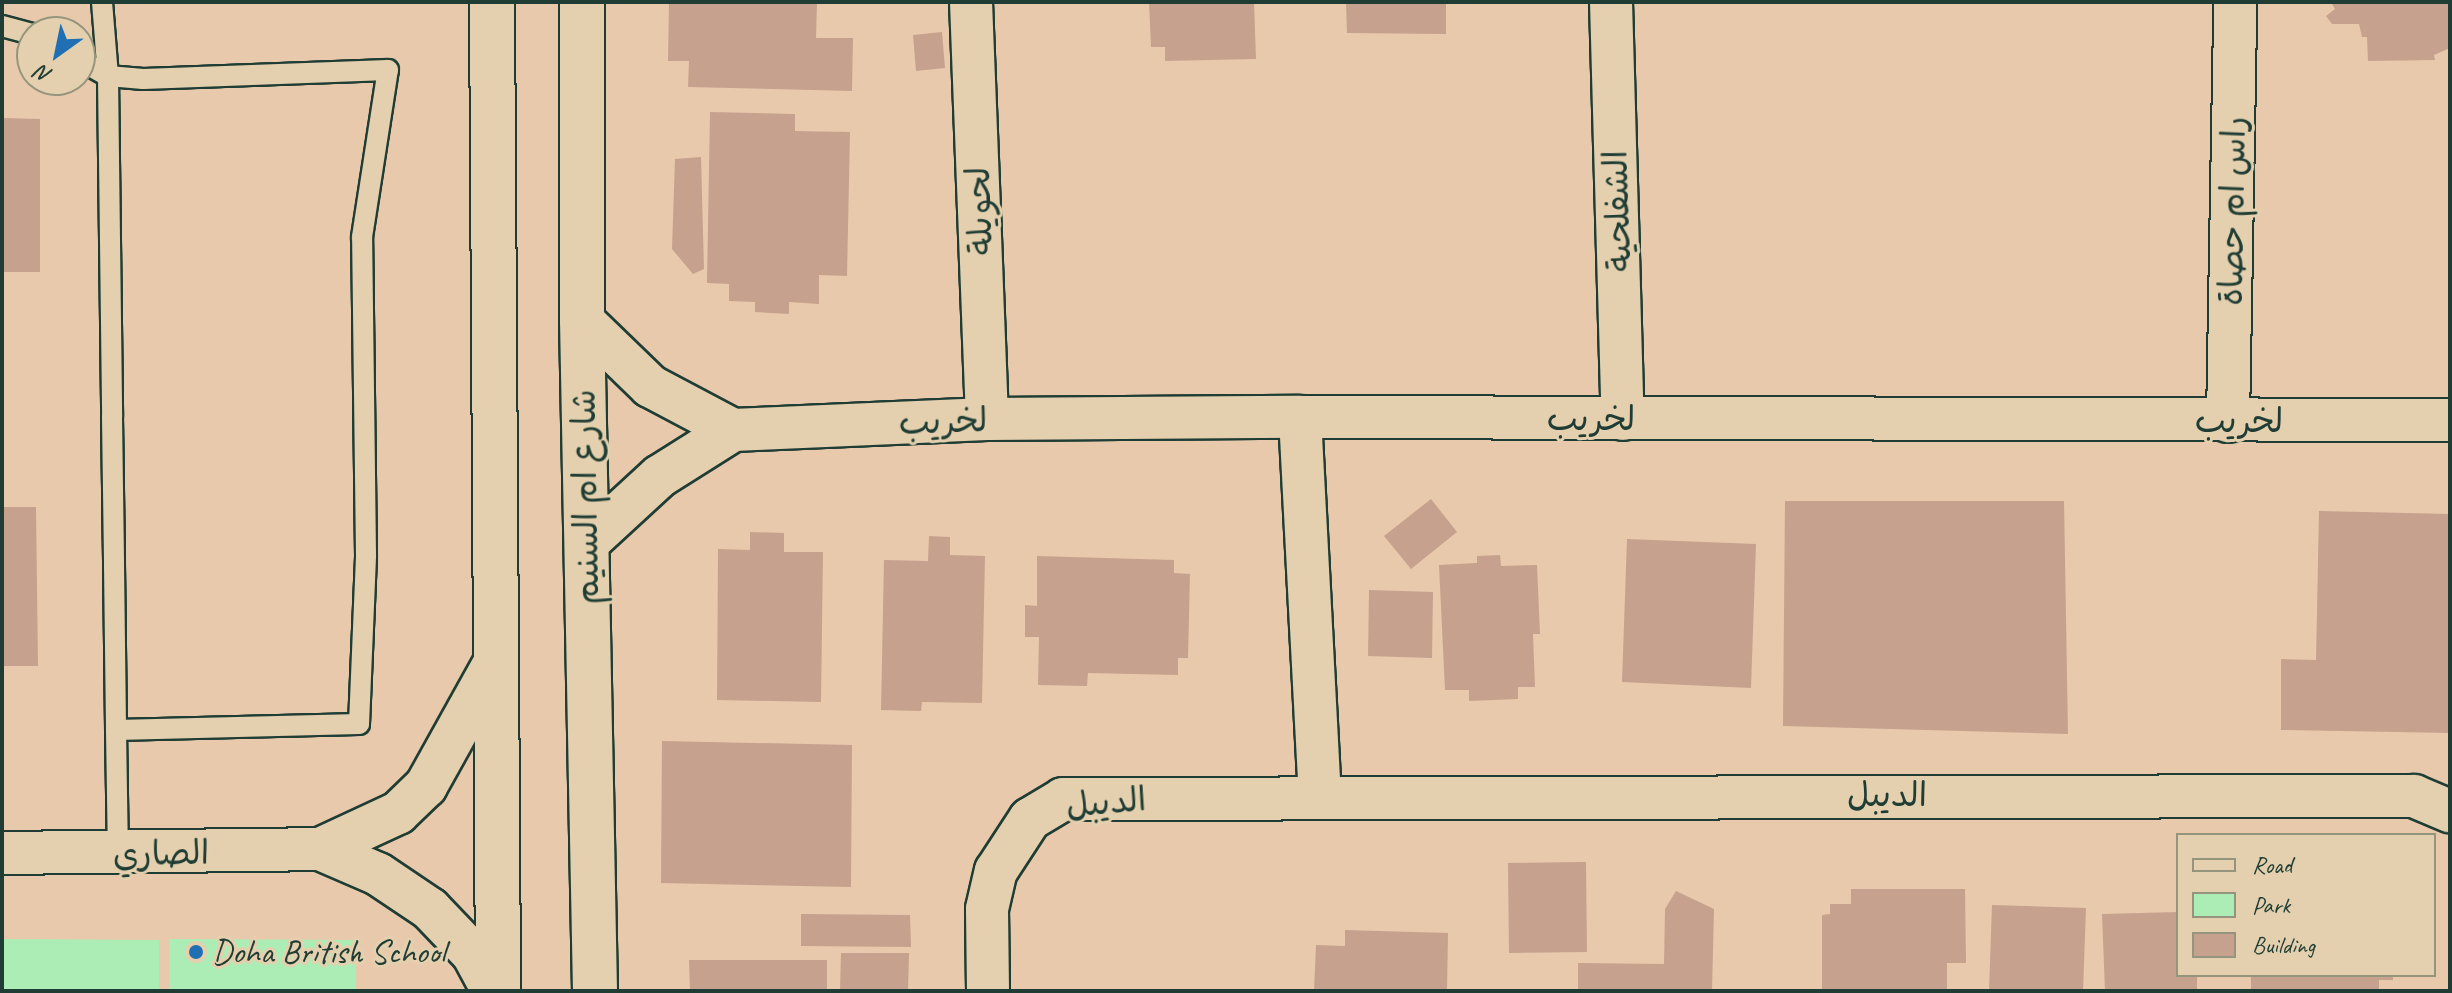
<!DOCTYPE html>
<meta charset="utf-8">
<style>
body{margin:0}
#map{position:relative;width:2452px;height:993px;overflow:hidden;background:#e8c9ab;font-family:Caveat,"Playpen Sans Arabic",sans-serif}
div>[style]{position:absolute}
.green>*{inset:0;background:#acedb5}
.building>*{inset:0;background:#c6a18e}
.roads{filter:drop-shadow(2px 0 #1f3d34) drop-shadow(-2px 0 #1f3d34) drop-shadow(0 2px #1f3d34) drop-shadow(0 -2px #1f3d34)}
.service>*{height:20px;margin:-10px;padding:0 10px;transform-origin:10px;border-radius:10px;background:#e4d0ae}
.minor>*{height:42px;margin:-21px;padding:0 21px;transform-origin:21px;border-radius:21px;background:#e4d0ae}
.secondary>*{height:44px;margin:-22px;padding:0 22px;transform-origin:22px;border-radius:22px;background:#e4d0ae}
.dots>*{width:22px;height:22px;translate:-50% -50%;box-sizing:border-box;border:4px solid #e4d0ae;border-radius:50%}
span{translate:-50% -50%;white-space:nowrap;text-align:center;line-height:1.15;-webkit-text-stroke:6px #e4d0ae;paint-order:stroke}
.street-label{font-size:34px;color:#1f3d34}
.poi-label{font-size:34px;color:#1f3d34}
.left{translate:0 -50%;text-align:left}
.frame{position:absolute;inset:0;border:4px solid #1f3d34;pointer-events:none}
.legend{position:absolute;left:2176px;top:833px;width:260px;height:144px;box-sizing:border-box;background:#e4d0ae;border:2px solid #95957d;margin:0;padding:10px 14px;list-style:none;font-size:24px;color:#1f3d34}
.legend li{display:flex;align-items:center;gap:16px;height:40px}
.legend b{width:40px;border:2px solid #95957d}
.north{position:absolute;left:16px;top:16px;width:80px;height:80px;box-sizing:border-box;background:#e4d0ae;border:2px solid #95957d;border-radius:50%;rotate:213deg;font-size:22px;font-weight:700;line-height:32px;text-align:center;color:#1f3d34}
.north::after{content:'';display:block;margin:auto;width:28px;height:36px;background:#1f6fb2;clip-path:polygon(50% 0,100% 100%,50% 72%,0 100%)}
</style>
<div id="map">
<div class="green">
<i style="clip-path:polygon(2px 939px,159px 940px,159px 991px,2px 991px)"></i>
<i style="clip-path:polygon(169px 939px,356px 940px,356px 991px,169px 991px)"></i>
</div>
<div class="building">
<i style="clip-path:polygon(669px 2px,817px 2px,816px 38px,853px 38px,852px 91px,688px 87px,689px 61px,668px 61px)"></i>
<i style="clip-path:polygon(1149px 2px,1254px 2px,1256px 59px,1165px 61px,1165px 47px,1151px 47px)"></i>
<i style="clip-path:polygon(1346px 2px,1446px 2px,1446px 34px,1347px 33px)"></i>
<i style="clip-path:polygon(2331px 2px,2450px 2px,2450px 48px,2434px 55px,2435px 60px,2368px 61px,2367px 37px,2362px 37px,2359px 24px,2332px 24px,2326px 16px,2335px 9px)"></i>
<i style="clip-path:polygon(942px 32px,945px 68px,916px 71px,913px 35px)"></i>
<i style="clip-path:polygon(710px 112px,795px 114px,795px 131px,850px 132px,847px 276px,819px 275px,819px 304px,789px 302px,789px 314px,755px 312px,755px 302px,729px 301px,729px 284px,707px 283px)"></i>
<i style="clip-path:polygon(2px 118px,40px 119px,40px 272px,2px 272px)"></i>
<i style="clip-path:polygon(701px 157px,704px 269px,693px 274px,672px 249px,675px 159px)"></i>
<i style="clip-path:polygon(1431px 499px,1457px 532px,1411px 569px,1384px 536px)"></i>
<i style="clip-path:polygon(1785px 501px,2064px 501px,2068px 734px,1783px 726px)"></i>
<i style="clip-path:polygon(2px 507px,36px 507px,38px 666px,2px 666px)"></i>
<i style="clip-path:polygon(2319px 511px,2450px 514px,2450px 733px,2281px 730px,2281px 659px,2316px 660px)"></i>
<i style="clip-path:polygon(750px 532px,784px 533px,784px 552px,823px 552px,821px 702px,717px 700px,718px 549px,750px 550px)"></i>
<i style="clip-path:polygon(929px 536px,950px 537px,950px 555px,985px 556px,982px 703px,922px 702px,921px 711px,881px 710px,884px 560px,928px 561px)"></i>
<i style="clip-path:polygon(1627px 539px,1756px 544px,1751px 688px,1622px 682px)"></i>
<i style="clip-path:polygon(1500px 555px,1501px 566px,1537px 565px,1540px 634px,1533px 634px,1535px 687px,1518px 687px,1518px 699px,1469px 701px,1469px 690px,1445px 690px,1439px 565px,1477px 563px,1477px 556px)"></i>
<i style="clip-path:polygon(1037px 556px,1174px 560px,1174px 573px,1190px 574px,1188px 658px,1178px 658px,1178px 675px,1088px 673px,1087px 686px,1038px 685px,1039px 637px,1025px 637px,1025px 605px,1037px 606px)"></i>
<i style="clip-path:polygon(1369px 590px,1433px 592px,1432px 658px,1368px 656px)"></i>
<i style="clip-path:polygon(662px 741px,852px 745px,851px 887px,661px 883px)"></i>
<i style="clip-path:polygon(1586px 862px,1587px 952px,1509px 953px,1508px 863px)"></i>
<i style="clip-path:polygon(1851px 889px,1965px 889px,1966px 963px,1947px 963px,1947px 991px,1822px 991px,1822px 915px,1830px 914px,1830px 904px,1851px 904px)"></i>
<i style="clip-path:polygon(1676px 891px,1714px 909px,1712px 991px,1578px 991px,1578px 963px,1664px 964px,1665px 909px)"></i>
<i style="clip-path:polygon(1992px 905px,2086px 908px,2083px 991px,1989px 991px)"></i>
<i style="clip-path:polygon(2178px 912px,2178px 975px,2197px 975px,2197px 991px,2105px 991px,2102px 914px)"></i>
<i style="clip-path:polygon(801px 914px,910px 915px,911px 947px,801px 946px)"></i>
<i style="clip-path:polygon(1345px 930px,1448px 933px,1447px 991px,1314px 991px,1316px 945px,1345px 946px)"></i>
<i style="clip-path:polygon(841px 953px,909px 953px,908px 991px,840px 991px)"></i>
<i style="clip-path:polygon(689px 960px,827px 960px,827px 991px,690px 991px)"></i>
<i style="clip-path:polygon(2251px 975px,2393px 975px,2393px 980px,2379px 980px,2379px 991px,2251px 991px)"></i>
</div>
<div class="roads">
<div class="service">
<i style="left:102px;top:2px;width:74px;rotate:85.4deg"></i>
<i style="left:2px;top:26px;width:31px;rotate:15deg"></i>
<i style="left:80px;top:60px;width:32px;rotate:30deg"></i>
<i style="left:116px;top:730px;width:243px;rotate:-1.4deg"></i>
<i style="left:359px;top:724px;width:169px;rotate:-87.6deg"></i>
<i style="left:366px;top:555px;width:318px;rotate:-90.7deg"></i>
<i style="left:362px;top:237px;width:169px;rotate:-81.2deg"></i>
<i style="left:388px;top:70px;width:245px;rotate:177.9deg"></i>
<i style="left:143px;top:79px;width:35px;rotate:-175deg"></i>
<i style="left:108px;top:76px;width:341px;rotate:89.3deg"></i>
<i style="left:112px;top:417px;width:147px;rotate:89.2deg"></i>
<i style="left:114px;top:564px;width:166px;rotate:89.3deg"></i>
<i style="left:116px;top:730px;width:124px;rotate:89.1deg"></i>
</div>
<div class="minor">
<i style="left:971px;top:2px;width:417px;rotate:87.8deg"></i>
<i style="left:1611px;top:2px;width:417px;rotate:88.4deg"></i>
<i style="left:582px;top:320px;width:95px;rotate:44.1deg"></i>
<i style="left:650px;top:386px;width:94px;rotate:27.9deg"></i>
<i style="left:733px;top:430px;width:254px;rotate:-2.5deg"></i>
<i style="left:987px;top:419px;width:313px;rotate:-0.4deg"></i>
<i style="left:1300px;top:417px;width:1150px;rotate:0.15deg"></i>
<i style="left:1300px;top:417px;width:378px;rotate:87deg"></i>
<i style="left:2228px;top:421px;width:419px;rotate:-89deg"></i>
<i style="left:586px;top:544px;width:100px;rotate:-42.6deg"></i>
<i style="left:660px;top:476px;width:86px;rotate:-32.2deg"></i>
<i style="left:320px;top:849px;width:63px;rotate:23.3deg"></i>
<i style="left:378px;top:874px;width:63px;rotate:33.9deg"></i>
<i style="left:430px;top:909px;width:62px;rotate:46.3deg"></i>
<i style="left:473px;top:954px;width:42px;rotate:61.6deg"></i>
<i style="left:2px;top:853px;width:318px;rotate:-0.7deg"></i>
<i style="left:320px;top:849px;width:86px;rotate:-24.8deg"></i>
<i style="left:398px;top:813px;width:39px;rotate:-44deg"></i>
<i style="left:426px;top:786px;width:144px;rotate:-60.9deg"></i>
<i style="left:988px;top:991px;width:82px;rotate:-90.7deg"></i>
<i style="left:987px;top:909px;width:39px;rotate:-77deg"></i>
<i style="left:996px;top:871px;width:62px;rotate:-56.8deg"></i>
<i style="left:1030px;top:819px;width:39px;rotate:-31deg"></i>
<i style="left:1063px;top:799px;width:1351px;rotate:-0.13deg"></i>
<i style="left:2414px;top:796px;width:39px;rotate:23deg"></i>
</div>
<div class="secondary">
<i style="left:492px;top:2px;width:989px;rotate:89.65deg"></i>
<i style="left:582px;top:2px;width:318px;rotate:90deg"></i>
<i style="left:582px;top:320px;width:671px;rotate:88.89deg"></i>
</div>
</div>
<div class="dots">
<i style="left:196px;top:952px;background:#1f6fb2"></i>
</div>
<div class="street-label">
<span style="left:979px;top:211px;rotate:-92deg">لحويلة</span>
<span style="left:1617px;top:211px;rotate:-92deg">الشفلحية</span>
<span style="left:2232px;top:211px;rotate:-89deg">راس ام حصاة</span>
<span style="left:1591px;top:419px">لخريب</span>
<span style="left:943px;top:421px;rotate:-2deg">لخريب</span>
<span style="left:2239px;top:421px">لخريب</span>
<span style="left:585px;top:497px;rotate:-91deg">شارع ام السنيم</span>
<span style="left:1887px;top:795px">الديبل</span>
<span style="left:1106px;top:802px;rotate:-5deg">الديبل</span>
<span style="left:161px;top:853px;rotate:-1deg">الصاري</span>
</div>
<div class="poi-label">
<span class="left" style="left:212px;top:952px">Doha British School</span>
</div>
<div class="frame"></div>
<ul class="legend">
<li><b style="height:10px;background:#e4d0ae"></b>Road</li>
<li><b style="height:22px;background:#acedb5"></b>Park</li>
<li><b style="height:22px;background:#c6a18e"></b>Building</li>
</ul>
<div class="north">N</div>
</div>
